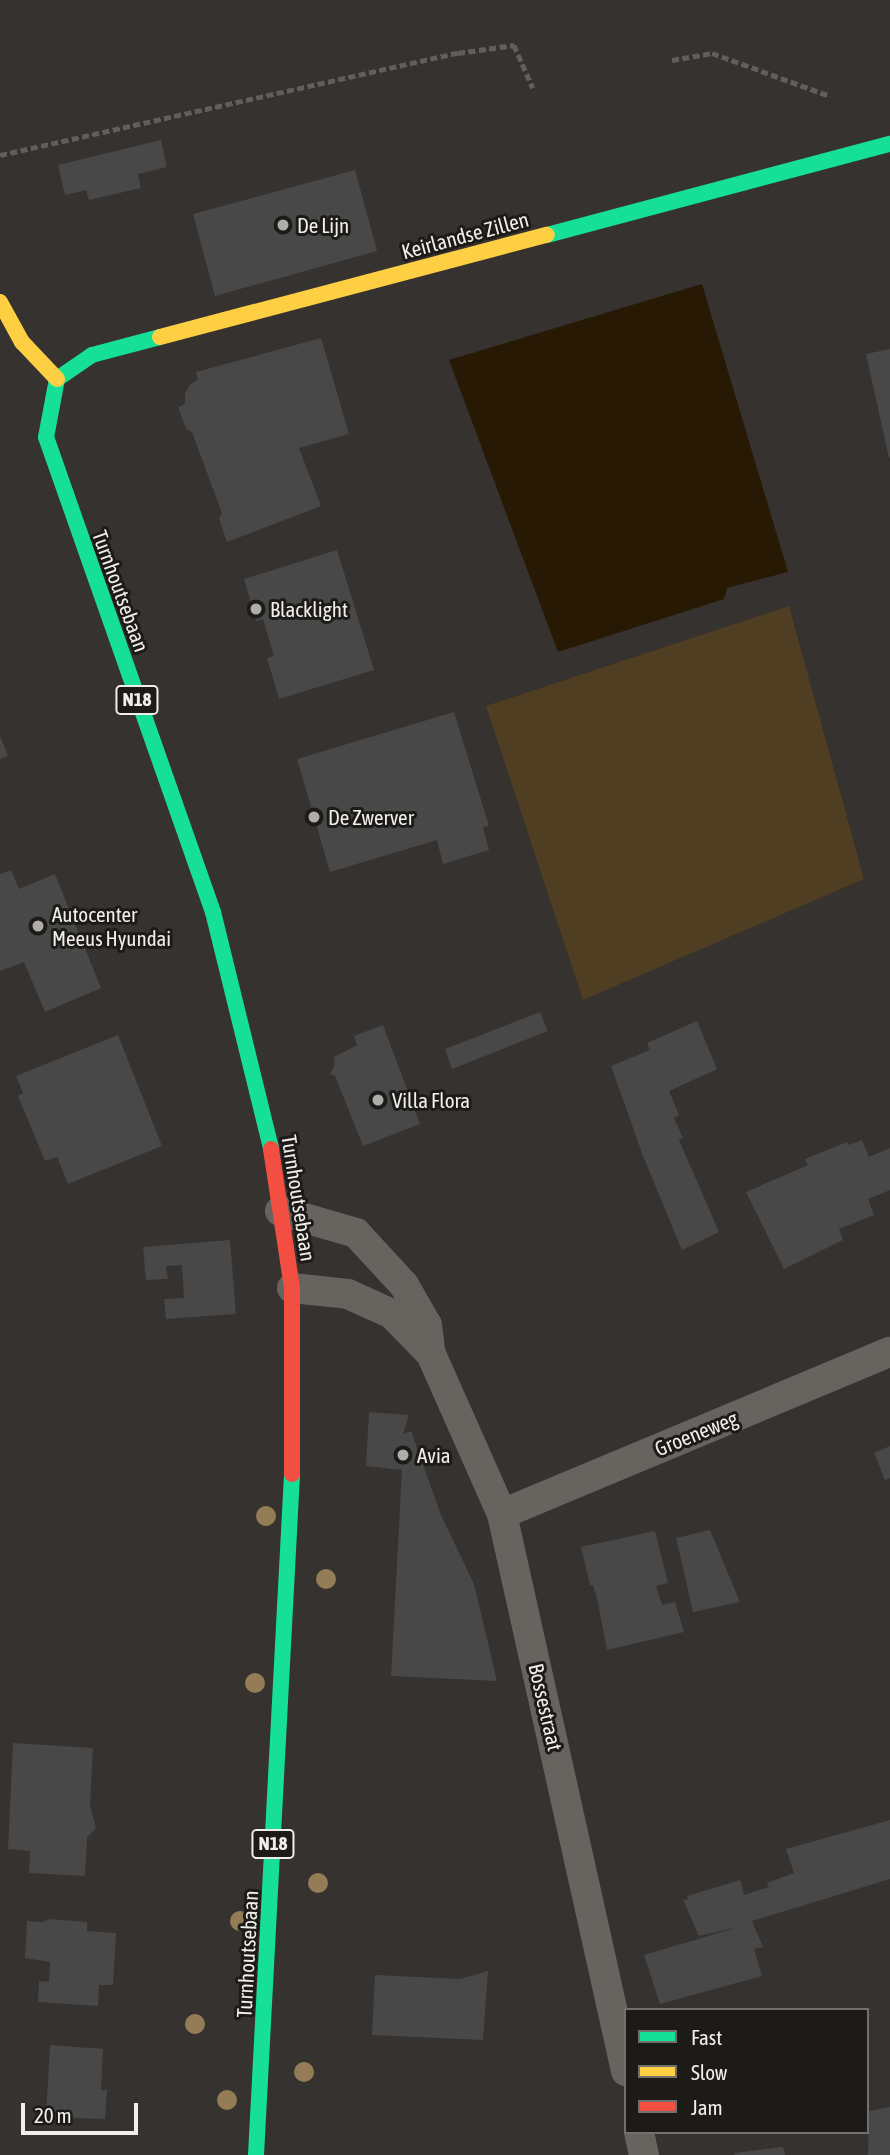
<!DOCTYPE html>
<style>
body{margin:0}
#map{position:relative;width:890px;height:2155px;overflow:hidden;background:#35322f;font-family:"Asap Condensed",sans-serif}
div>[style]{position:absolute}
.green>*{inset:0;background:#4f3e22}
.water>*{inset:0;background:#281904}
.building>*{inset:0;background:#494848}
.path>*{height:4.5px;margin-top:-2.25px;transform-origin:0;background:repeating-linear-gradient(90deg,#625f5a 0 7px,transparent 0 10.5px)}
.street>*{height:30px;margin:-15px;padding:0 15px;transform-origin:15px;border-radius:15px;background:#67635e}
.fast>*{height:16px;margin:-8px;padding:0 8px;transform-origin:8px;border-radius:8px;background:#16e098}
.slow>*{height:16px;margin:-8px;padding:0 8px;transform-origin:8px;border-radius:8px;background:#ffcf43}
.jam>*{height:16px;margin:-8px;padding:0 8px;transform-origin:8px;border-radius:8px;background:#f24e42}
.trees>*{width:20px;height:20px;margin:-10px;border-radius:50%;background:#947c57}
.dots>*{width:19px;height:19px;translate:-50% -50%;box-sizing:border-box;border:4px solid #1d1b18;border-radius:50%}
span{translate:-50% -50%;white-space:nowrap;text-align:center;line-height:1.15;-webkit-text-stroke:6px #1d1b18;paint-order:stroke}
.shield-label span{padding:2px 5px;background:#1d1b18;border:2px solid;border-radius:5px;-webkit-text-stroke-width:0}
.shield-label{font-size:19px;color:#f1efea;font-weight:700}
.poi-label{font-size:21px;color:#f1efea}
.left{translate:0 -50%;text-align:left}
.street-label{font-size:21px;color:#f1efea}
.legend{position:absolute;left:624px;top:2008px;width:245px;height:126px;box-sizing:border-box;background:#1d1b18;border:2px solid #72706c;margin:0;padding:9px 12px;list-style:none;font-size:21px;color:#f1efea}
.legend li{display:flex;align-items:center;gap:14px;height:35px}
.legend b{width:35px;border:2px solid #72706c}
.scale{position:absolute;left:21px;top:2103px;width:117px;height:32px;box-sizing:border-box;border:4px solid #f1efea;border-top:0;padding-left:9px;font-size:21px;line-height:24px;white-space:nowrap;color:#f1efea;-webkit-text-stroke:5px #1d1b18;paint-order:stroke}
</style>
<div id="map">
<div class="green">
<i style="clip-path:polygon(789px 606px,864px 879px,583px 1000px,486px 706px)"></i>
</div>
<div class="water">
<i style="clip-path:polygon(702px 284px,788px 572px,727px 588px,724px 599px,558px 652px,449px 360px)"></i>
</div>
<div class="building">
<i style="clip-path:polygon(161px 140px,167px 167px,138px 174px,141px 188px,89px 200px,86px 190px,65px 195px,58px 165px)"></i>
<i style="clip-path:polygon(355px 170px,377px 251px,215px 296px,193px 214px)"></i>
<i style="clip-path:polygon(321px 338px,349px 434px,299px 448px,321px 506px,227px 542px,219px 519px,222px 513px,192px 432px,186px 429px,178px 407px,185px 404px,185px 394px,190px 384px,198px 380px,196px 372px)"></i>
<i style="clip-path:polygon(890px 349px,890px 458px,889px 458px,866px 354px)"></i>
<i style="clip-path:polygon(337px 550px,374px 670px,279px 699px,267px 658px,274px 656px,263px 619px,256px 621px,244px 579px)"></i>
<i style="clip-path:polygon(454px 712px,489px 826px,483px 827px,489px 850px,443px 864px,437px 840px,330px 872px,297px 759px)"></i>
<i style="clip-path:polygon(0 736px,8px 756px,0 759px)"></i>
<i style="clip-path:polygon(11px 870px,19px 889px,55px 874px,101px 988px,45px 1012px,24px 962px,0 971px,0 874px)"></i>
<i style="clip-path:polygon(540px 1012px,548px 1031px,452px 1069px,445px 1049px)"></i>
<i style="clip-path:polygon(697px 1021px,717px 1069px,669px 1091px,679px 1115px,674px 1118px,683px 1138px,679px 1140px,719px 1232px,682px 1250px,643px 1156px,611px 1066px,650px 1050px,647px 1043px)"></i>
<i style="clip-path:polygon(383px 1025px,420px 1124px,363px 1146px,335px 1076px,330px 1074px,335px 1064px,334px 1057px,357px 1045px,354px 1036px)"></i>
<i style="clip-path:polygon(118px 1035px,162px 1146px,68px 1184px,57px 1157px,45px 1161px,18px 1096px,23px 1093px,16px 1076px)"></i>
<i style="clip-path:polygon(862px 1140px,869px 1157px,890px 1148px,890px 1190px,868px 1199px,874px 1215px,839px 1229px,843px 1240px,784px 1269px,746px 1192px,808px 1165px,805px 1159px,847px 1142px,849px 1145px)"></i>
<i style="clip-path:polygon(230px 1240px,236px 1314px,166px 1319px,164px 1299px,184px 1298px,182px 1265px,166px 1266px,168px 1279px,146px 1280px,143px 1247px)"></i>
<i style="clip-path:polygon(369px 1412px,409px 1415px,403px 1434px,411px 1431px,441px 1515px,474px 1584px,497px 1681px,391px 1676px,402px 1470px,366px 1466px)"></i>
<i style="clip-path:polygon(890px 1446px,890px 1478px,885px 1480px,874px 1453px)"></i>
<i style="clip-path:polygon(710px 1530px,740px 1602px,693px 1612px,676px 1538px)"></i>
<i style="clip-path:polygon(655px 1531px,668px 1583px,656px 1586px,662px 1605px,675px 1602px,684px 1632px,607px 1650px,597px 1598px,593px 1585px,590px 1585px,581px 1547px)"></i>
<i style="clip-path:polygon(13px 1743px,93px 1748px,90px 1805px,96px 1828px,87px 1838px,85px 1876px,29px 1873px,30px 1851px,8px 1849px)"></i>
<i style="clip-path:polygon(890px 1820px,890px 1879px,752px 1921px,763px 1947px,754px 1949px,762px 1976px,660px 2004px,644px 1955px,742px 1926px,699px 1936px,683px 1900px,688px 1899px,687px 1896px,740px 1880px,744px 1895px,769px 1887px,767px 1883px,794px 1873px,786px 1849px)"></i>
<i style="clip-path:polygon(50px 1919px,87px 1922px,87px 1931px,116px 1933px,113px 1985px,99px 1985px,98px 2006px,38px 2002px,39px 1981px,49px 1982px,50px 1962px,25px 1958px,27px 1921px,42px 1922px)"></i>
<i style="clip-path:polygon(488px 1971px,483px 2040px,372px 2035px,375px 1975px,460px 1979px)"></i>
<i style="clip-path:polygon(50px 2045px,103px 2049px,101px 2090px,107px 2090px,105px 2119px,46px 2117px)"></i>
<i style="clip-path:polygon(890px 2107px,890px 2155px,868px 2155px,869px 2111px)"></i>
<i style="clip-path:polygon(783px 2147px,785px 2155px,734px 2155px,734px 2153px)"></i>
</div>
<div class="path">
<i style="left:672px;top:60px;width:41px;rotate:-9.9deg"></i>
<i style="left:712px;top:53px;width:126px;rotate:20deg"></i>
<i style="left:0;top:155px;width:469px;rotate:-12.6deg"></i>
<i style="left:458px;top:53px;width:57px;rotate:-8.1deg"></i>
<i style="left:514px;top:45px;width:47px;rotate:66.2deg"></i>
</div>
<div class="street">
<i style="left:280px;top:1211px;width:79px;rotate:16.1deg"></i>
<i style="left:356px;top:1233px;width:71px;rotate:47.3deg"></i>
<i style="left:404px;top:1285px;width:46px;rotate:60.1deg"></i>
<i style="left:427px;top:1325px;width:25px;rotate:83deg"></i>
<i style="left:292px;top:1288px;width:56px;rotate:6.1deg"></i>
<i style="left:348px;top:1294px;width:48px;rotate:24.4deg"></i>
<i style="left:392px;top:1314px;width:56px;rotate:45.7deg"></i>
<i style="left:431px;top:1354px;width:175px;rotate:66.1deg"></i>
<i style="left:502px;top:1514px;width:571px;rotate:77.45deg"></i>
<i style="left:502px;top:1514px;width:420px;rotate:-22.7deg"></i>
<i style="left:639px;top:2132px;width:24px;rotate:78deg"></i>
</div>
<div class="fast">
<i style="left:547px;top:235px;width:355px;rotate:-14.9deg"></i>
<i style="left:160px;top:337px;width:70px;rotate:165.2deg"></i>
<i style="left:92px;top:355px;width:42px;rotate:145.6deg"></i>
<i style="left:57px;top:379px;width:59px;rotate:100.7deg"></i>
<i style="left:46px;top:437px;width:504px;rotate:70.63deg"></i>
<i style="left:213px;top:912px;width:244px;rotate:76.2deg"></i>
<i style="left:256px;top:2155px;width:682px;rotate:-86.97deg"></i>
</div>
<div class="slow">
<i style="left:0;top:302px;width:46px;rotate:61.2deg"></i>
<i style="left:22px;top:342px;width:51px;rotate:46.6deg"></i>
<i style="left:160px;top:337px;width:400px;rotate:-14.8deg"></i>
</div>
<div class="jam">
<i style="left:271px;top:1149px;width:141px;rotate:81.4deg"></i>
<i style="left:292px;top:1288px;width:186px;rotate:90deg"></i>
</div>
<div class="trees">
<i style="left:266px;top:1516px"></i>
<i style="left:326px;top:1579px"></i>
<i style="left:255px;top:1683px"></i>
<i style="left:318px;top:1883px"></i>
<i style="left:240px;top:1921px"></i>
<i style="left:195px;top:2024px"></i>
<i style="left:304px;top:2072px"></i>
<i style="left:227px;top:2100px"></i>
</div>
<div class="dots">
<i style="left:283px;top:225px;background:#afada9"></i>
<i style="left:256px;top:609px;background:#afada9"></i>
<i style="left:314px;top:817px;background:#afada9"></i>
<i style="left:38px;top:926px;background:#afada9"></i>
<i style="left:378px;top:1100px;background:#afada9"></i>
<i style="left:403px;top:1455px;background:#afada9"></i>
</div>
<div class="shield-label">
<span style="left:137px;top:700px">N18</span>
<span style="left:273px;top:1844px">N18</span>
</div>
<div class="poi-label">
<span class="left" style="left:297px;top:225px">De Lijn</span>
<span class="left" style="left:270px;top:609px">Blacklight</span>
<span class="left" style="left:328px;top:817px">De Zwerver</span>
<span class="left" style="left:52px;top:926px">Autocenter<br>Meeus Hyundai</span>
<span class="left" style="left:392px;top:1100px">Villa Flora</span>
<span class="left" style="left:417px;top:1455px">Avia</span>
</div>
<div class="street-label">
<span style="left:465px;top:235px;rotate:-15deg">Keirlandse Zillen</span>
<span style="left:121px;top:591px;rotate:70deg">Turnhoutsebaan</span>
<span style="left:299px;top:1198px;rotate:81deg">Turnhoutsebaan</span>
<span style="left:696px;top:1433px;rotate:-22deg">Groeneweg</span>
<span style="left:546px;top:1707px;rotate:77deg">Bossestraat</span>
<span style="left:247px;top:1954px;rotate:-87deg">Turnhoutsebaan</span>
</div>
<ul class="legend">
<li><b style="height:9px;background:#16e098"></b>Fast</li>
<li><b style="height:9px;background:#ffcf43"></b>Slow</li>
<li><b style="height:9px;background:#f24e42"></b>Jam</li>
</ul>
<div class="scale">20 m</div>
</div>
